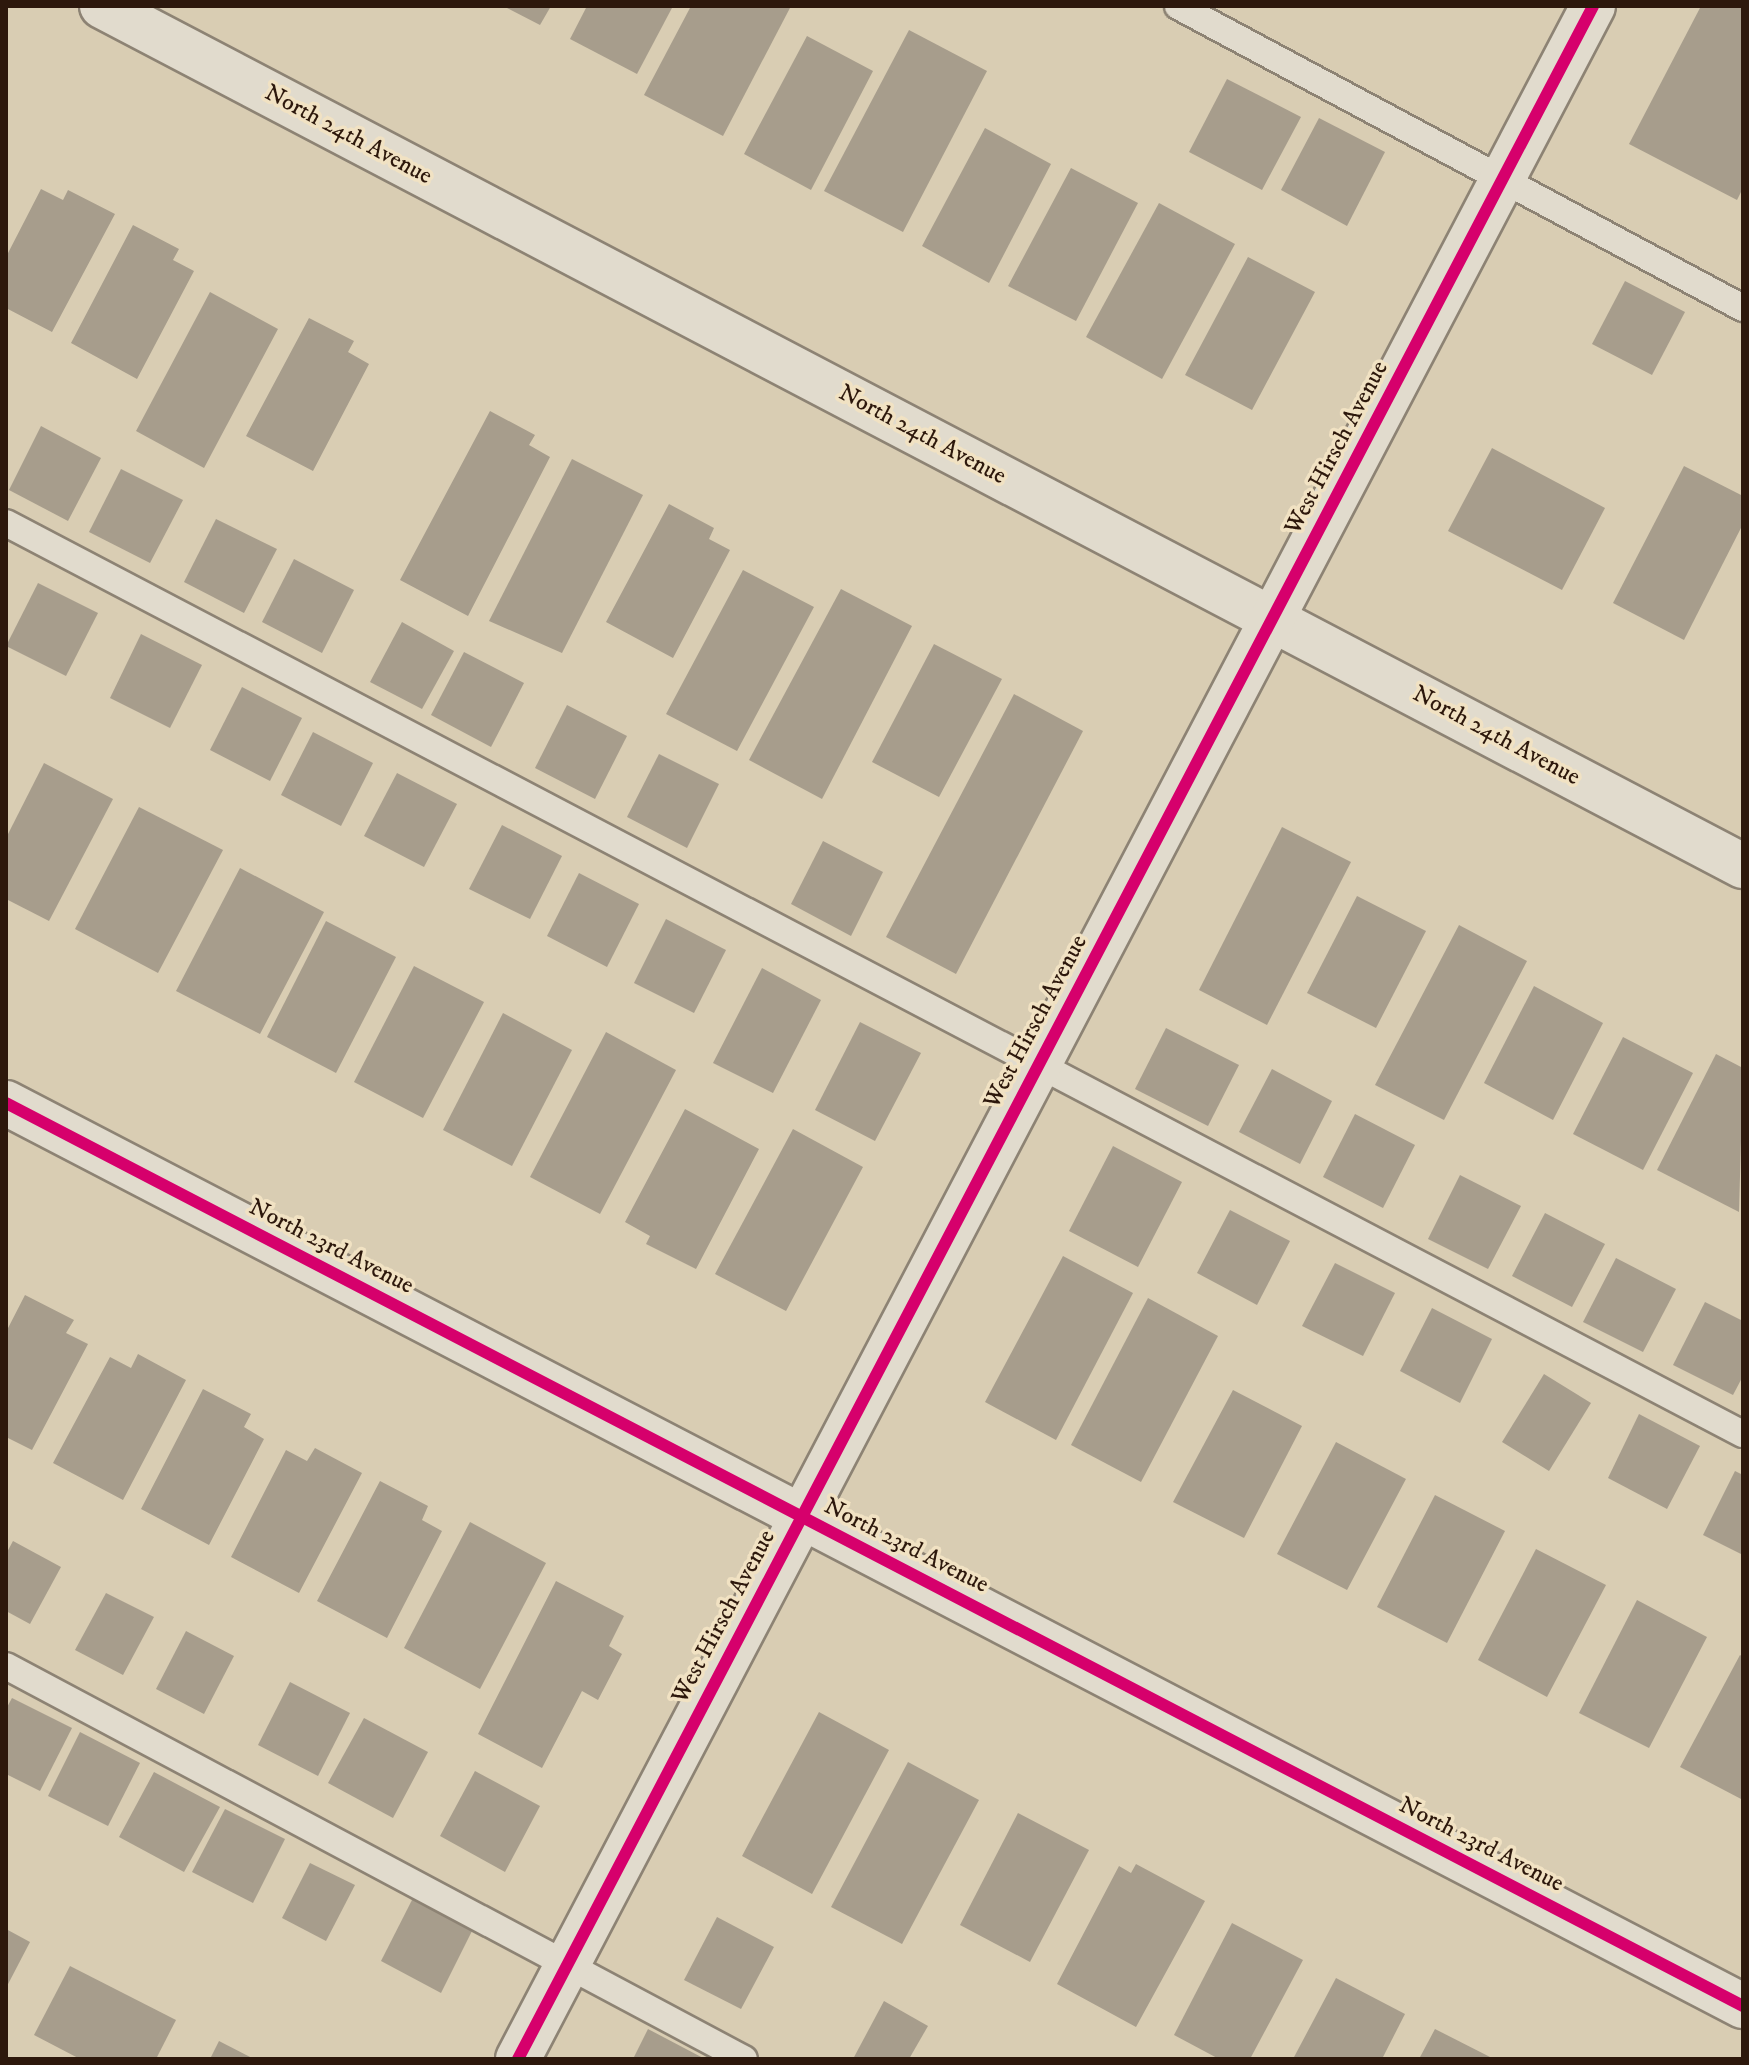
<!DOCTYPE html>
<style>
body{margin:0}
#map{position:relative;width:1749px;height:2065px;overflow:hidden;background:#d9cdb3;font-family:"IM FELL DW Pica",serif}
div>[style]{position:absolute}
.building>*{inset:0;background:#a79d8c}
.roads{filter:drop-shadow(2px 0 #8d8374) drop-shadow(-2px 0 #8d8374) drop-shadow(0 2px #8d8374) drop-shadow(0 -2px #8d8374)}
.service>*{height:26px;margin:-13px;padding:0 13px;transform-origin:13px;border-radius:13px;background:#e1dbcd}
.minor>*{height:44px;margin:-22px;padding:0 22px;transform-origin:22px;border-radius:22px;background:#e1dbcd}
.cycleway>*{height:12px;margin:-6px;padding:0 6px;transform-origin:6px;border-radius:6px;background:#d6006c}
span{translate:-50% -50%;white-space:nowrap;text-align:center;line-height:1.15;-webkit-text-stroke:7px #f1e2c3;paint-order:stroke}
.street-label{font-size:24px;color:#2d180c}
.frame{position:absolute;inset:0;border:8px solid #2d180c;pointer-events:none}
</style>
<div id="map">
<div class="building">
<i style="clip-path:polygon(503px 6px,551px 6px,540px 25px)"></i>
<i style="clip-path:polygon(587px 6px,673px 6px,637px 74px,570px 39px)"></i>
<i style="clip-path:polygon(691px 6px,791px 6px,723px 136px,644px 95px)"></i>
<i style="clip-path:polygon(1701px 6px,1743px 6px,1743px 188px,1737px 200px,1629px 144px)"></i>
<i style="clip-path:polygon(909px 30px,987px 71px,903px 232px,824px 191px)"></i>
<i style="clip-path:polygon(807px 36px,873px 71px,811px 190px,744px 154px)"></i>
<i style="clip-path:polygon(1227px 79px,1301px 117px,1262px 190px,1189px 152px)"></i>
<i style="clip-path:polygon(1319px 118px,1385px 152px,1347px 226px,1281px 190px)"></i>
<i style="clip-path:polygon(985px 128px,1051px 164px,989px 283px,922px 246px)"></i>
<i style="clip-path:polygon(1071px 168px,1138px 203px,1076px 321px,1008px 286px)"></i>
<i style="clip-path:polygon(41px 189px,63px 200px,68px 190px,115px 214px,52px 332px,6px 308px,6px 257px)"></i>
<i style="clip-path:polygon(1159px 203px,1235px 244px,1162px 379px,1086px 337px)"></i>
<i style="clip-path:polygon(133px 225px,179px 249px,173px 260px,194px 271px,137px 379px,71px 343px)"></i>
<i style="clip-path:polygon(1248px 257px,1315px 292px,1252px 410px,1185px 375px)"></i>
<i style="clip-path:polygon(1625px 281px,1685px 312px,1652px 375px,1592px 344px)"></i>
<i style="clip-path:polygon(210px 292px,278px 329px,204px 468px,136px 431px)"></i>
<i style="clip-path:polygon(309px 318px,354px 341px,348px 352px,369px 364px,313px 471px,246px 436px)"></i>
<i style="clip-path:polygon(490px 411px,535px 435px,529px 445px,550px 457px,468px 616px,400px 580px)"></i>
<i style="clip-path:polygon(41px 426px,101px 458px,68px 521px,9px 490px)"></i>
<i style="clip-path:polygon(1492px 448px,1605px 508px,1562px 590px,1448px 531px)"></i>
<i style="clip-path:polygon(572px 459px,643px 495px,562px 653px,489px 621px)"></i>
<i style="clip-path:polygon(1684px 466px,1743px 496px,1743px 524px,1684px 640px,1613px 603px)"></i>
<i style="clip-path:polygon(121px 469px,183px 500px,150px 563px,89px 532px)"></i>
<i style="clip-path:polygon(669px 504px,714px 528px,709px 539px,730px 550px,673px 658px,606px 622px)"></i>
<i style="clip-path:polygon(216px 519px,277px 549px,244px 613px,184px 582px)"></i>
<i style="clip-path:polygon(294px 559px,354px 590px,322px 653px,262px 622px)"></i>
<i style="clip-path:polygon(743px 570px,814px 607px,737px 751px,666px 714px)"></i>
<i style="clip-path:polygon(38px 583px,98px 613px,66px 676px,6px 646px)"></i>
<i style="clip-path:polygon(841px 589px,912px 626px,822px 799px,749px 760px)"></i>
<i style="clip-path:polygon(402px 622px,454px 651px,422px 709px,370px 682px)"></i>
<i style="clip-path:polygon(141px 634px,202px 665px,170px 728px,110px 698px)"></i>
<i style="clip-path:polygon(934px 644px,1002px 679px,939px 797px,872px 762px)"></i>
<i style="clip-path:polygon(464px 652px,524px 683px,491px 747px,431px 715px)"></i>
<i style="clip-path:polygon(242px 687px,302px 718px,270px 781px,210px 750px)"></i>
<i style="clip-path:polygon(1014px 694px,1083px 731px,956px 974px,886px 937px)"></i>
<i style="clip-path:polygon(567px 705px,627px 736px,595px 799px,535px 768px)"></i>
<i style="clip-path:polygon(313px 732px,373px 763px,341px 826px,281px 795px)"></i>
<i style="clip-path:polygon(659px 754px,719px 784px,687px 848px,627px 817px)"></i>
<i style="clip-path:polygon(44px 763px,113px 799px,49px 921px,6px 899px,6px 838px)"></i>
<i style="clip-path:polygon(397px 773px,457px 804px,424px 867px,364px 836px)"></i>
<i style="clip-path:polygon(139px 807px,223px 850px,158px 973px,75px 929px)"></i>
<i style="clip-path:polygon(502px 825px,562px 856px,530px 919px,469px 889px)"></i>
<i style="clip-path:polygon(1282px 827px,1351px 862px,1267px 1025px,1199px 990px)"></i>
<i style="clip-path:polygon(823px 841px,883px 872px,851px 936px,791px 904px)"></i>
<i style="clip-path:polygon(240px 868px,324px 912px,260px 1034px,176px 991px)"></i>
<i style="clip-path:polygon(579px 873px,639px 904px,607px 967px,547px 936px)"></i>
<i style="clip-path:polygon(1357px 896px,1426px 931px,1376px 1028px,1307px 993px)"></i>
<i style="clip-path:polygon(666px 919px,726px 950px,694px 1013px,634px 983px)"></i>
<i style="clip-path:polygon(326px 921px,396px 957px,336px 1073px,267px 1037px)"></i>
<i style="clip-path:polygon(1459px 925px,1527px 961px,1444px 1120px,1375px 1085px)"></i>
<i style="clip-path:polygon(414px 966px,484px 1002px,423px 1118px,354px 1082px)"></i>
<i style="clip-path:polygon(762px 968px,821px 1000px,773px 1093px,713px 1063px)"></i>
<i style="clip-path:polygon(1534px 986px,1603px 1023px,1553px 1120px,1484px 1083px)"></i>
<i style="clip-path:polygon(503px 1013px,572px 1050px,512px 1166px,443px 1130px)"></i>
<i style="clip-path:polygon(860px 1022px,921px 1053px,875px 1141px,815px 1110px)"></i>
<i style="clip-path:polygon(1166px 1028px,1239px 1065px,1208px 1126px,1135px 1089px)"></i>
<i style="clip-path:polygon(606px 1032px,676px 1070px,600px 1214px,530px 1177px)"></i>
<i style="clip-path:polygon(1623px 1037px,1693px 1073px,1643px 1170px,1573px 1134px)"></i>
<i style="clip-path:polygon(1716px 1054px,1743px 1068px,1739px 1212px,1657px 1170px)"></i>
<i style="clip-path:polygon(1272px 1069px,1332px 1101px,1300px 1164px,1239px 1132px)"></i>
<i style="clip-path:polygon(685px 1109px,759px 1149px,696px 1269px,646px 1244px,650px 1236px,625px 1222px)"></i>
<i style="clip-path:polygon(1355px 1114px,1415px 1145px,1383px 1208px,1323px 1177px)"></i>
<i style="clip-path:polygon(793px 1129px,863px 1167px,786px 1311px,715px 1274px)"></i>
<i style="clip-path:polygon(1113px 1146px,1182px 1182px,1138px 1267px,1069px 1231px)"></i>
<i style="clip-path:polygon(1460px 1175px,1521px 1206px,1488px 1269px,1428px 1239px)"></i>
<i style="clip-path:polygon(1230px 1210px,1290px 1241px,1257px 1305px,1197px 1273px)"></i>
<i style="clip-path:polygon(1545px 1213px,1605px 1244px,1572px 1307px,1512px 1276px)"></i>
<i style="clip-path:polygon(1063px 1256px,1133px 1293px,1056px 1440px,985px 1402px)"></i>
<i style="clip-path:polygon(1616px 1258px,1676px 1289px,1643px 1352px,1583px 1322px)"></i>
<i style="clip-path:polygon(1335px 1263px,1395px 1293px,1363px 1356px,1302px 1326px)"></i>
<i style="clip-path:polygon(25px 1295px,74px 1320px,66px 1333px,88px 1344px,32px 1450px,6px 1437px,6px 1332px)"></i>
<i style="clip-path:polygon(1148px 1298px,1218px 1336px,1141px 1482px,1071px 1445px)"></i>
<i style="clip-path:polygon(1705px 1302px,1743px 1321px,1743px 1376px,1733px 1395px,1673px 1365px)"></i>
<i style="clip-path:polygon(1432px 1308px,1492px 1339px,1460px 1403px,1400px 1371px)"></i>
<i style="clip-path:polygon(138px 1354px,186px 1380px,123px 1500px,53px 1463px,110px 1357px,131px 1368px)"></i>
<i style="clip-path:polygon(1544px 1374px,1591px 1403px,1549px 1471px,1502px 1442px)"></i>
<i style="clip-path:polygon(203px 1389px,251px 1414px,244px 1427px,264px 1439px,209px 1545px,141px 1509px)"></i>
<i style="clip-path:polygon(1233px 1390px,1302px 1426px,1244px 1538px,1173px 1502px)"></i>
<i style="clip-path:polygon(1639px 1414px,1700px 1446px,1667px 1509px,1608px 1478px)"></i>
<i style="clip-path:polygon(1336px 1442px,1406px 1479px,1347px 1590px,1277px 1554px)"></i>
<i style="clip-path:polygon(315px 1448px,362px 1473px,299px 1593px,231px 1557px,286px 1450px,307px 1461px)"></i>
<i style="clip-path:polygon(1735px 1471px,1743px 1475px,1743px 1555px,1703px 1535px)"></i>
<i style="clip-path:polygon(380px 1481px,428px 1506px,422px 1520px,442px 1531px,387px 1638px,317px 1601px)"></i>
<i style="clip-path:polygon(1435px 1495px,1505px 1531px,1447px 1643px,1377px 1607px)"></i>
<i style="clip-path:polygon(470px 1522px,546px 1563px,480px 1689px,404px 1648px)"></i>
<i style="clip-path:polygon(13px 1541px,61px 1567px,30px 1624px,6px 1611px,6px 1554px)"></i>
<i style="clip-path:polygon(1536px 1549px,1606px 1585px,1547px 1697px,1478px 1660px)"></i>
<i style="clip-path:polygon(556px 1581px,624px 1616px,609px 1646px,622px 1654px,598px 1700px,582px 1691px,542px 1768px,478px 1734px)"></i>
<i style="clip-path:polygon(106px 1593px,154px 1617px,123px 1675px,75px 1650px)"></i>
<i style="clip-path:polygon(1637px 1600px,1707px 1637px,1649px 1748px,1579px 1713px)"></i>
<i style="clip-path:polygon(186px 1631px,234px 1656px,204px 1714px,156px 1689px)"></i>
<i style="clip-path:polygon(1740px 1655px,1743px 1657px,1743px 1800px,1680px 1767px)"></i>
<i style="clip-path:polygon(290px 1682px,350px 1713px,318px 1776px,258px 1745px)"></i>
<i style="clip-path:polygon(12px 1698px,72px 1728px,40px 1791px,6px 1774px,6px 1709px)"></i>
<i style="clip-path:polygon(819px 1712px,889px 1750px,812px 1894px,742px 1856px)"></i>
<i style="clip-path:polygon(364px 1718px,428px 1752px,393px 1818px,328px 1783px)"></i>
<i style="clip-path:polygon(80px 1732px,140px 1763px,108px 1826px,48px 1796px)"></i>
<i style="clip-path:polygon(908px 1762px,979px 1800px,902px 1944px,831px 1907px)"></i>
<i style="clip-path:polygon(475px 1771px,540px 1806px,505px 1872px,440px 1836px)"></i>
<i style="clip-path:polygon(154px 1772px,220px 1807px,184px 1872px,119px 1837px)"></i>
<i style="clip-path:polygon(225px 1809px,285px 1839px,253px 1903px,192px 1872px)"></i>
<i style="clip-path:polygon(1018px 1813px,1089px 1850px,1030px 1962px,960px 1925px)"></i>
<i style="clip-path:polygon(310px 1863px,355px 1885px,326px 1941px,282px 1918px)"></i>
<i style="clip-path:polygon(1136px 1864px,1205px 1901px,1136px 2027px,1057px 1984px,1119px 1866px,1131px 1873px)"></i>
<i style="clip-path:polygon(413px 1898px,473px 1929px,441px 1993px,381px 1961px)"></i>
<i style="clip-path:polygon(717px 1917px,774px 1947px,741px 2009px,684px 1980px)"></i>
<i style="clip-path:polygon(1232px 1923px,1303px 1960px,1250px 2059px,1219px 2059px,1174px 2035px)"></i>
<i style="clip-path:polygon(6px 1929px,30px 1942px,6px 1988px)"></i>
<i style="clip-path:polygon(70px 1966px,176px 2020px,156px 2059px,80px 2059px,34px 2035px)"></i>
<i style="clip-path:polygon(1336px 1978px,1405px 2014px,1382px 2059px,1293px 2059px)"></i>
<i style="clip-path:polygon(884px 2001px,928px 2026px,909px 2059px,853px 2059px)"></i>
<i style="clip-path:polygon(648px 2029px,705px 2059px,633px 2059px)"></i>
<i style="clip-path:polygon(1435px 2029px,1494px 2059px,1419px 2059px)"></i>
<i style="clip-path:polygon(219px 2041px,254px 2059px,210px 2059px)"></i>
</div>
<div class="roads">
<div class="service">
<i style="left:1178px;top:6px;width:641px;rotate:28.13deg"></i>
<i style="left:6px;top:523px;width:1961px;rotate:27.68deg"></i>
<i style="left:6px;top:1666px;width:836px;rotate:28.04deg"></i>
</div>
<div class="minor">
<i style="left:102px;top:6px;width:1853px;rotate:27.66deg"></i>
<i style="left:6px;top:1103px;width:1958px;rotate:27.47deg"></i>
<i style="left:518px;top:2059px;width:2317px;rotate:-62.36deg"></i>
</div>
</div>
<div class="cycleway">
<i style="left:6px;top:1103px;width:1958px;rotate:27.47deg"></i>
<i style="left:518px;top:2059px;width:2317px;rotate:-62.36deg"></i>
</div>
<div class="street-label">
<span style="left:348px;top:135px;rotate:28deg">North 24th Avenue</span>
<span style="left:922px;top:435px;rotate:28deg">North 24th Avenue</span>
<span style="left:1337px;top:448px;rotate:-62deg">West Hirsch Avenue</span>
<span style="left:1496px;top:736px;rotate:28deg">North 24th Avenue</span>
<span style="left:1036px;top:1022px;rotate:-62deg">West Hirsch Avenue</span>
<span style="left:331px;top:1247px;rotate:27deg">North 23rd Avenue</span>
<span style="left:906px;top:1546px;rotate:27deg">North 23rd Avenue</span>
<span style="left:724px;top:1617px;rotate:-62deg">West Hirsch Avenue</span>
<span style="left:1481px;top:1845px;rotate:27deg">North 23rd Avenue</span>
</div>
<div class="frame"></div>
</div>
